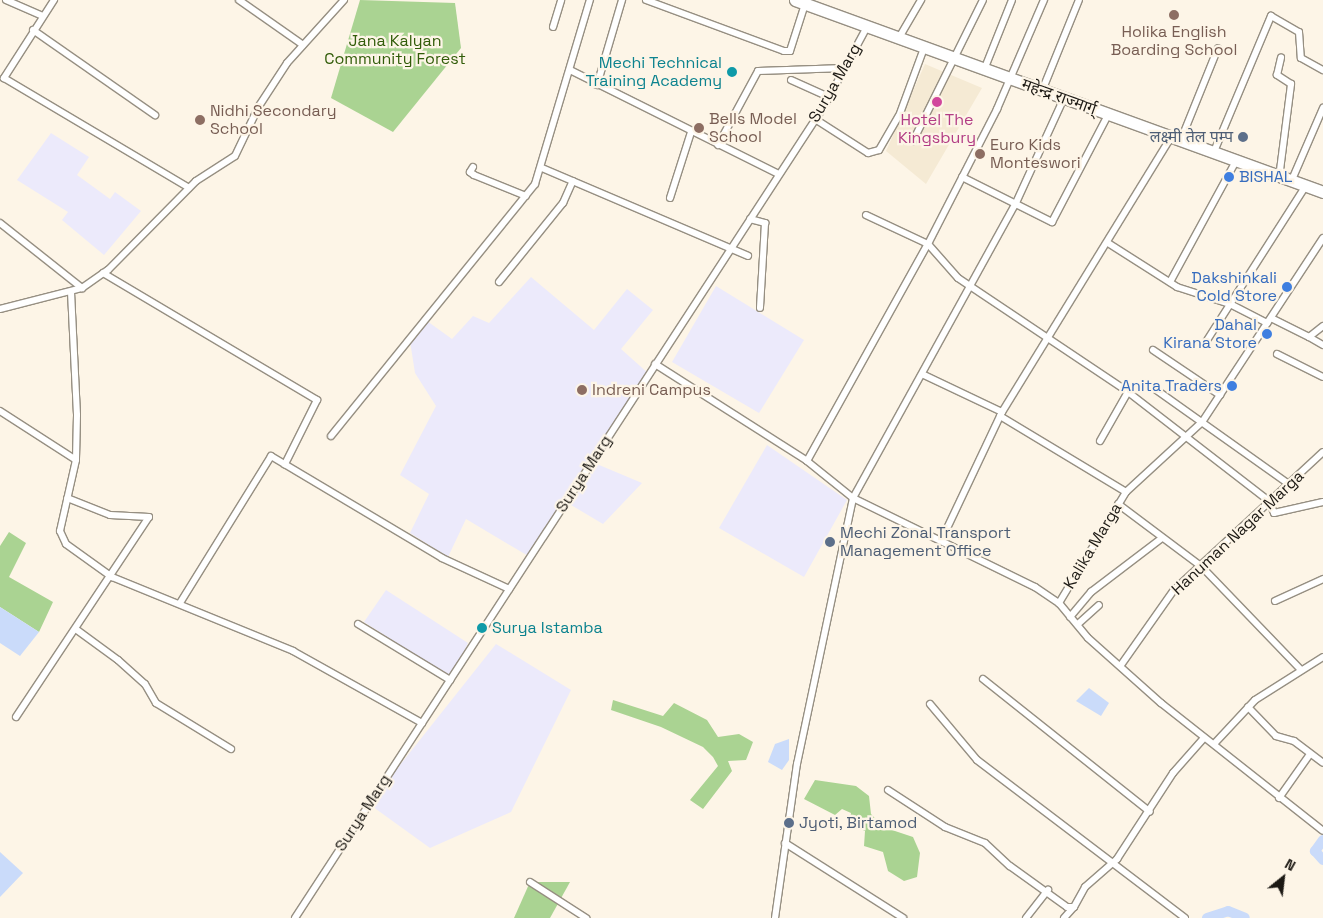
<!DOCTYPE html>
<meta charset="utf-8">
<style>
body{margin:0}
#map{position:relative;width:1323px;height:918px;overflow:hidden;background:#fdf5e7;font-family:"Space Grotesk","Noto Sans Devanagari",sans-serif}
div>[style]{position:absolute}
.built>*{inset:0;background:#f5ead4}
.industrial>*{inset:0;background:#eceafb}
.green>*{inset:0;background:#aad392}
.water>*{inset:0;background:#cadbfa}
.river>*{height:10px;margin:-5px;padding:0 5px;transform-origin:5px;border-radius:5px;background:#cadbfa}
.roads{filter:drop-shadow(1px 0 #968f82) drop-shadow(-1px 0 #968f82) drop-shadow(0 1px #968f82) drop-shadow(0 -1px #968f82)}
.street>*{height:6px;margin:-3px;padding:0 3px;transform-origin:3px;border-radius:3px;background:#fff}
.highway>*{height:11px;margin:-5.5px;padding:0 5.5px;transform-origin:5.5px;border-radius:5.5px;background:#fff}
.dots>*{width:14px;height:14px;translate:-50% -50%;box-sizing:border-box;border:2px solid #fdf5e7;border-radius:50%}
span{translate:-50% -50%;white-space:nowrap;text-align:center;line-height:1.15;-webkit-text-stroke:4.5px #fdf5e7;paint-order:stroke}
.education-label{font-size:16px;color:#785e54}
.left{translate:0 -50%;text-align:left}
.park-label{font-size:16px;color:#315c09}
.culture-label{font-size:16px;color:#0d838f}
.right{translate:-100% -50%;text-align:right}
.street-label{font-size:16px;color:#1c1914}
.hotel-label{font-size:16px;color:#b23c85}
.service-label{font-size:16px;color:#4e5e75}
.shop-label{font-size:16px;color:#366cbe}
.north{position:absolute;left:1258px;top:853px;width:50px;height:50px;-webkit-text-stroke:4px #fdf5e7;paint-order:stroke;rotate:29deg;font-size:14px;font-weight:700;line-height:20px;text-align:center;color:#1c1914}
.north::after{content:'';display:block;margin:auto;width:18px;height:22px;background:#1c1914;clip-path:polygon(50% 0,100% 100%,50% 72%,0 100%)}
</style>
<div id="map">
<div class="built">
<i style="clip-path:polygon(925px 64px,982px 88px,926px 184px,886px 151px)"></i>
</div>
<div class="industrial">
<i style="clip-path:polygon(51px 133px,89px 157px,77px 175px,110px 199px,115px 192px,141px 211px,104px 255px,62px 220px,68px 212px,17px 180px)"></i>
<i style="clip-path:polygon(531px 277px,594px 330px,627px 289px,653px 310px,621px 349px,649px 374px,592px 462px,642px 483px,603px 524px,566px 502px,530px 557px,466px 519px,448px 557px,410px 533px,429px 494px,400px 475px,436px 406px,415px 373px,409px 335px,427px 321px,452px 339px,473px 316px,489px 323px)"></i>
<i style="clip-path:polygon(716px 286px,804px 340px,759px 413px,672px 362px)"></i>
<i style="clip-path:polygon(767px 445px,847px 500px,804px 577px,719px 528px)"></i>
<i style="clip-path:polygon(386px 590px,468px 643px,451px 678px,364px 622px)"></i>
<i style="clip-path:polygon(496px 644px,571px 690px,511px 812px,430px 848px,369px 804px)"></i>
</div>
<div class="green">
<i style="clip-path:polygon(360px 0,455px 3px,461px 48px,393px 132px,331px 98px)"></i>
<i style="clip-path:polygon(9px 532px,26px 543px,9px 577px,53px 602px,39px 632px,0 607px,0 546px)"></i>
<i style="clip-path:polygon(613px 700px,663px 716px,674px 703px,707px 720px,718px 737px,739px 734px,753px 742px,746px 760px,728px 761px,732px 771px,703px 809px,690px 800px,718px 766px,713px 757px,703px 747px,661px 727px,611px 710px)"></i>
<i style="clip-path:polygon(815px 780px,856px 786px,869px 796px,871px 814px,883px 827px,913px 837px,920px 853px,917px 877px,904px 881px,888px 871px,883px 852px,864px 846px,865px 831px,849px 824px,851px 813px,842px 809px,835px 815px,804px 799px)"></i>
<i style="clip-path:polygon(530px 882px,570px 882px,550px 918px,514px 918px)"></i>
</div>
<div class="water">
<i style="clip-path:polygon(0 607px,39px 632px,20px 656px,0 643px)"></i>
<i style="clip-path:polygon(1089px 688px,1109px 703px,1101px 716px,1076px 701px)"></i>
<i style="clip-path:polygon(789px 739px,789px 760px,782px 770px,768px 762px,775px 744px)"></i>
<i style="clip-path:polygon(0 852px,23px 873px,0 897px)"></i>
</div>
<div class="river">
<i style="left:1323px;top:840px;width:14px;rotate:126deg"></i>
<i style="left:1315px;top:851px;width:12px;rotate:48deg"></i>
<i style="left:1207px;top:918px;width:22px;rotate:-18deg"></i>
<i style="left:1228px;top:911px;width:18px;rotate:22deg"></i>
</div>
<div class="roads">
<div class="street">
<i style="left:6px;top:0;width:40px;rotate:23.4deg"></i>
<i style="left:54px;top:0;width:93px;rotate:122.7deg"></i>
<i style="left:4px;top:78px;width:215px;rotate:30.7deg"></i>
<i style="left:239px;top:0;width:78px;rotate:35.1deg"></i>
<i style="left:646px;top:0;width:147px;rotate:20.3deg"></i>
<i style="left:784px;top:51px;width:6px"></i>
<i style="left:790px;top:51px;width:49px;rotate:-72.3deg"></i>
<i style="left:553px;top:27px;width:28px;rotate:-73deg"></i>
<i style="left:33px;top:30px;width:149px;rotate:34.9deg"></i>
<i style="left:900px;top:36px;width:42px;rotate:-59.7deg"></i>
<i style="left:570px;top:70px;width:233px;rotate:26.5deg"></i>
<i style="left:984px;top:70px;width:75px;rotate:-68.2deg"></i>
<i style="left:791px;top:80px;width:42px;rotate:24.1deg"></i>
<i style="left:597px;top:85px;width:89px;rotate:-73.6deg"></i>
<i style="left:1042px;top:91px;width:98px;rotate:-67.9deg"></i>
<i style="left:815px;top:119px;width:63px;rotate:32.7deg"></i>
<i style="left:868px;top:153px;width:11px;rotate:-15deg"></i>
<i style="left:879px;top:150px;width:39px;rotate:-60deg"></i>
<i style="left:899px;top:116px;width:72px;rotate:-69.8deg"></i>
<i style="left:913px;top:141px;width:157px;rotate:-63.6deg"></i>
<i style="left:1180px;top:142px;width:101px;rotate:-68deg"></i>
<i style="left:718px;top:145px;width:84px;rotate:-61.6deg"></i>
<i style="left:758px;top:71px;width:87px;rotate:-2deg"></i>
<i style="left:1213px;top:154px;width:150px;rotate:-67.2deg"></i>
<i style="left:1271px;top:16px;width:32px;rotate:30deg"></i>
<i style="left:1299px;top:32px;width:26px;rotate:86deg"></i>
<i style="left:1301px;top:58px;width:25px;rotate:29deg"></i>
<i style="left:473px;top:167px;width:6px;rotate:121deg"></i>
<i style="left:470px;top:172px;width:5px;rotate:37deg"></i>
<i style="left:474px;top:175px;width:56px;rotate:22deg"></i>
<i style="left:542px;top:168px;width:224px;rotate:23.1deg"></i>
<i style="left:962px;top:177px;width:101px;rotate:26.6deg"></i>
<i style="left:1052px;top:222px;width:121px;rotate:-62.4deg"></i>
<i style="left:1279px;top:178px;width:95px;rotate:-82.7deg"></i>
<i style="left:1291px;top:84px;width:17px;rotate:-147deg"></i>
<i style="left:1277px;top:75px;width:18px;rotate:-77deg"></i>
<i style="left:1291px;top:182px;width:81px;rotate:-66.6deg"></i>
<i style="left:670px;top:198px;width:69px;rotate:-72.3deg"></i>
<i style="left:866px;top:215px;width:68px;rotate:25.1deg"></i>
<i style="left:928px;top:244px;width:45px;rotate:48.6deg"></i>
<i style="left:958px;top:278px;width:205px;rotate:33.8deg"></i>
<i style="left:1128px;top:392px;width:178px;rotate:37.7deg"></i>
<i style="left:1269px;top:501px;width:13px;rotate:67deg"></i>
<i style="left:1274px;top:513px;width:50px;rotate:-12.7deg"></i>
<i style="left:750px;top:219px;width:16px;rotate:15deg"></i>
<i style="left:765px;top:223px;width:85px;rotate:93.4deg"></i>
<i style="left:0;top:223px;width:105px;rotate:38.4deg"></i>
<i style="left:1323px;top:238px;width:220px;rotate:123.3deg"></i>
<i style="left:1202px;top:422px;width:103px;rotate:137.4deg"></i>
<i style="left:1126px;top:492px;width:130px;rotate:121.1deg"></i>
<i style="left:1059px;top:603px;width:45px;rotate:50.4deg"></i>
<i style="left:1088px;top:638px;width:98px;rotate:41.7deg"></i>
<i style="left:1161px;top:703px;width:206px;rotate:38.3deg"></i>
<i style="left:1108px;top:243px;width:82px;rotate:32.5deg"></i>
<i style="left:1177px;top:287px;width:56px;rotate:17.8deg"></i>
<i style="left:1230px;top:304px;width:42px;rotate:27.2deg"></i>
<i style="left:103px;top:273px;width:249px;rotate:30.7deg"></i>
<i style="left:317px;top:400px;width:72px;rotate:116.6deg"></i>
<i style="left:499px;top:282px;width:102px;rotate:-51deg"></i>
<i style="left:563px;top:203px;width:24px;rotate:-66deg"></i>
<i style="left:1170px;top:282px;width:136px;rotate:-61.4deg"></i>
<i style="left:71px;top:292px;width:123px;rotate:87.2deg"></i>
<i style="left:77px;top:415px;width:45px;rotate:91.3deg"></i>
<i style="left:76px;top:460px;width:73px;rotate:102.7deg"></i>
<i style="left:60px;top:531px;width:14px;rotate:65deg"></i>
<i style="left:66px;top:544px;width:57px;rotate:35.7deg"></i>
<i style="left:112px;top:577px;width:196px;rotate:22.2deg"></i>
<i style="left:293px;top:651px;width:148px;rotate:29.2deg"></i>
<i style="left:0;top:309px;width:85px;rotate:-14.4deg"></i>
<i style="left:82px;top:288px;width:32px;rotate:-35deg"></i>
<i style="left:108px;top:270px;width:125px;rotate:-45.3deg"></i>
<i style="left:196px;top:181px;width:46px;rotate:-32.7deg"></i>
<i style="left:235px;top:156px;width:55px;rotate:-64.4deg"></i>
<i style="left:259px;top:106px;width:51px;rotate:-56.9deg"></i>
<i style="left:287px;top:63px;width:85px;rotate:-47.9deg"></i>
<i style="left:1271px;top:318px;width:42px;rotate:26.6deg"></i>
<i style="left:1309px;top:337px;width:18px;rotate:-38deg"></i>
<i style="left:1309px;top:337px;width:16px;rotate:30deg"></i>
<i style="left:1204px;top:345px;width:188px;rotate:-57.4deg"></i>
<i style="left:1153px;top:350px;width:81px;rotate:33.9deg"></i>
<i style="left:1277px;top:354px;width:51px;rotate:26.6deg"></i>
<i style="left:655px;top:364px;width:180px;rotate:32.5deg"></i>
<i style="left:807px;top:461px;width:59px;rotate:38.8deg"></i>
<i style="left:853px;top:498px;width:203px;rotate:26.1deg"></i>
<i style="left:1035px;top:587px;width:29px;rotate:34deg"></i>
<i style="left:924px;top:375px;width:86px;rotate:25.4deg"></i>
<i style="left:1155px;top:389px;width:166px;rotate:35.4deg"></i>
<i style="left:0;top:411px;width:90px;rotate:32.8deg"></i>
<i style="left:1000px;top:416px;width:147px;rotate:31.1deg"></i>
<i style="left:331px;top:436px;width:324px;rotate:-51deg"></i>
<i style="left:535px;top:184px;width:192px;rotate:-73.4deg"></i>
<i style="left:1100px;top:441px;width:56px;rotate:-60.3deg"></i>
<i style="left:807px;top:461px;width:248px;rotate:-60.9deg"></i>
<i style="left:928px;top:244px;width:152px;rotate:-62.9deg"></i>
<i style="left:997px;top:109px;width:119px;rotate:-66.7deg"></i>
<i style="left:1118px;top:504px;width:104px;rotate:36.8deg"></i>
<i style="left:1201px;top:566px;width:144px;rotate:46.1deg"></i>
<i style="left:941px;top:541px;width:143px;rotate:-64.7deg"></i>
<i style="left:1002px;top:412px;width:321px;rotate:-58.4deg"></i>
<i style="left:1275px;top:601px;width:53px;rotate:-24.6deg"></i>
<i style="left:180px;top:603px;width:173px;rotate:-58.2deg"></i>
<i style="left:271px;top:456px;width:199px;rotate:30.8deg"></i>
<i style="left:442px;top:558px;width:74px;rotate:24.8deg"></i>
<i style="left:1070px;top:617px;width:33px;rotate:-50deg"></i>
<i style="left:1091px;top:592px;width:89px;rotate:-37.3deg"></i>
<i style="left:358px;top:624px;width:108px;rotate:31.3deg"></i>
<i style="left:1078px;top:624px;width:28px;rotate:-42deg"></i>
<i style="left:77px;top:630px;width:51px;rotate:36.2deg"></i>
<i style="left:118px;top:660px;width:36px;rotate:42deg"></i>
<i style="left:145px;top:684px;width:22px;rotate:60deg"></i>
<i style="left:156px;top:703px;width:88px;rotate:31.5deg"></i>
<i style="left:1121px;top:665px;width:92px;rotate:-54.8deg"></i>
<i style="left:1174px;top:590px;width:203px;rotate:-42.8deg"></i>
<i style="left:983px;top:679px;width:213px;rotate:38.5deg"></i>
<i style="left:930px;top:704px;width:73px;rotate:50deg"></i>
<i style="left:977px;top:760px;width:261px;rotate:37.2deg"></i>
<i style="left:1248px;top:707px;width:40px;rotate:46deg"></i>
<i style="left:1276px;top:736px;width:19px;rotate:16deg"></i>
<i style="left:1294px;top:741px;width:36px;rotate:37deg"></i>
<i style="left:16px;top:717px;width:240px;rotate:-56.4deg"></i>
<i style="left:149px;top:517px;width:39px;rotate:-177deg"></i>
<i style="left:110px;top:515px;width:46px;rotate:-158.4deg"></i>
<i style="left:1214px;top:744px;width:60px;rotate:-47deg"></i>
<i style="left:1255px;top:700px;width:80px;rotate:-32.3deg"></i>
<i style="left:888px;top:790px;width:68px;rotate:33deg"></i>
<i style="left:945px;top:827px;width:43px;rotate:21.8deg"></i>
<i style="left:985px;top:843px;width:34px;rotate:43deg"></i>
<i style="left:1010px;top:866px;width:70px;rotate:35.7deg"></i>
<i style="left:1067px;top:907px;width:7px"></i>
<i style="left:1074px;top:907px;width:23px;rotate:-61deg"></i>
<i style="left:1085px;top:887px;width:43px;rotate:-41.2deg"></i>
<i style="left:1117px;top:859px;width:103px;rotate:-56.9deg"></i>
<i style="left:1173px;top:773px;width:47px;rotate:-48.5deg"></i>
<i style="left:1279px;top:798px;width:54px;rotate:-54.8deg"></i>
<i style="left:785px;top:843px;width:140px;rotate:32.4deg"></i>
<i style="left:530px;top:882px;width:67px;rotate:32.7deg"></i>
<i style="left:295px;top:918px;width:973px;rotate:-56.91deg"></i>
<i style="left:826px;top:103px;width:86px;rotate:-61.7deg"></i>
<i style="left:775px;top:918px;width:156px;rotate:-81.9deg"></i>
<i style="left:797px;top:764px;width:272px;rotate:-78.1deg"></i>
<i style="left:853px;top:498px;width:335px;rotate:-61.1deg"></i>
<i style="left:1015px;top:205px;width:118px;rotate:-65.4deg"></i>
<i style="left:1026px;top:918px;width:36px;rotate:-52deg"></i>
<i style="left:1064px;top:918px;width:15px;rotate:-48deg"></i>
</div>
<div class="highway">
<i style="left:795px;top:0;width:562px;rotate:19.98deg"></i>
</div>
</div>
<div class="dots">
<i style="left:1174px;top:15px;background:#8d6e63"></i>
<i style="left:732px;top:72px;background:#0f9aa8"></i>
<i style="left:937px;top:102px;background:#d1479c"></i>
<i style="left:200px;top:120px;background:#8d6e63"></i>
<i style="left:699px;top:128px;background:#8d6e63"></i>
<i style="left:1243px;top:137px;background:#5c6f8a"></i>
<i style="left:980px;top:154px;background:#8d6e63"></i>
<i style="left:1229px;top:177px;background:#3f7fe0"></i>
<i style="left:1287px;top:287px;background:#3f7fe0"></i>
<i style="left:1267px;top:334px;background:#3f7fe0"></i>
<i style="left:1232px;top:386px;background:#3f7fe0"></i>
<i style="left:582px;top:390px;background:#8d6e63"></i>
<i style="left:830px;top:542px;background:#5c6f8a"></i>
<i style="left:482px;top:628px;background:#0f9aa8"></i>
<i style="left:789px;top:823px;background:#5c6f8a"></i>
</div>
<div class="education-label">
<span style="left:1174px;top:41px">Holika English<br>Boarding School</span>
<span class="left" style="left:210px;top:120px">Nidhi Secondary<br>School</span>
<span class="left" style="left:709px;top:128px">Bells Model<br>School</span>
<span class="left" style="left:990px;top:154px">Euro Kids<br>Monteswori</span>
<span class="left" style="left:592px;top:390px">Indreni Campus</span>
</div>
<div class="park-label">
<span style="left:395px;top:50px">Jana Kalyan<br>Community Forest</span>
</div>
<div class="culture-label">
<span class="right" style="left:722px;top:72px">Mechi Technical<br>Training Academy</span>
<span class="left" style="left:492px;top:628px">Surya Istamba</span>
</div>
<div class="street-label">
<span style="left:835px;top:83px;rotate:-60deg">Surya Marg</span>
<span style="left:1059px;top:97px;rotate:20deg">महेन्द्र राज्मार्ग्</span>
<span style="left:584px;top:474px;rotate:-57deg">Surya Marg</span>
<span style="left:1238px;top:533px;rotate:-43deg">Hanuman Nagar Marga</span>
<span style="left:1093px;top:546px;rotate:-59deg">Kalika Marga</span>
<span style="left:363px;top:813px;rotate:-57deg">Surya Marg</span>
</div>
<div class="hotel-label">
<span style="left:937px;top:129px">Hotel The<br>Kingsbury</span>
</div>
<div class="service-label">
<span class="right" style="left:1233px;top:137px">लक्ष्मी तेल पम्प</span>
<span class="left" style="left:840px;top:542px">Mechi Zonal Transport<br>Management Office</span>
<span class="left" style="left:799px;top:823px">Jyoti, Birtamod</span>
</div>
<div class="shop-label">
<span class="left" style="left:1239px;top:177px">BISHAL</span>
<span class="right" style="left:1277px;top:287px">Dakshinkali<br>Cold Store</span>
<span class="right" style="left:1257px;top:334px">Dahal<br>Kirana Store</span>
<span class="right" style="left:1222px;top:386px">Anita Traders</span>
</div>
<div class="north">N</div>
</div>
